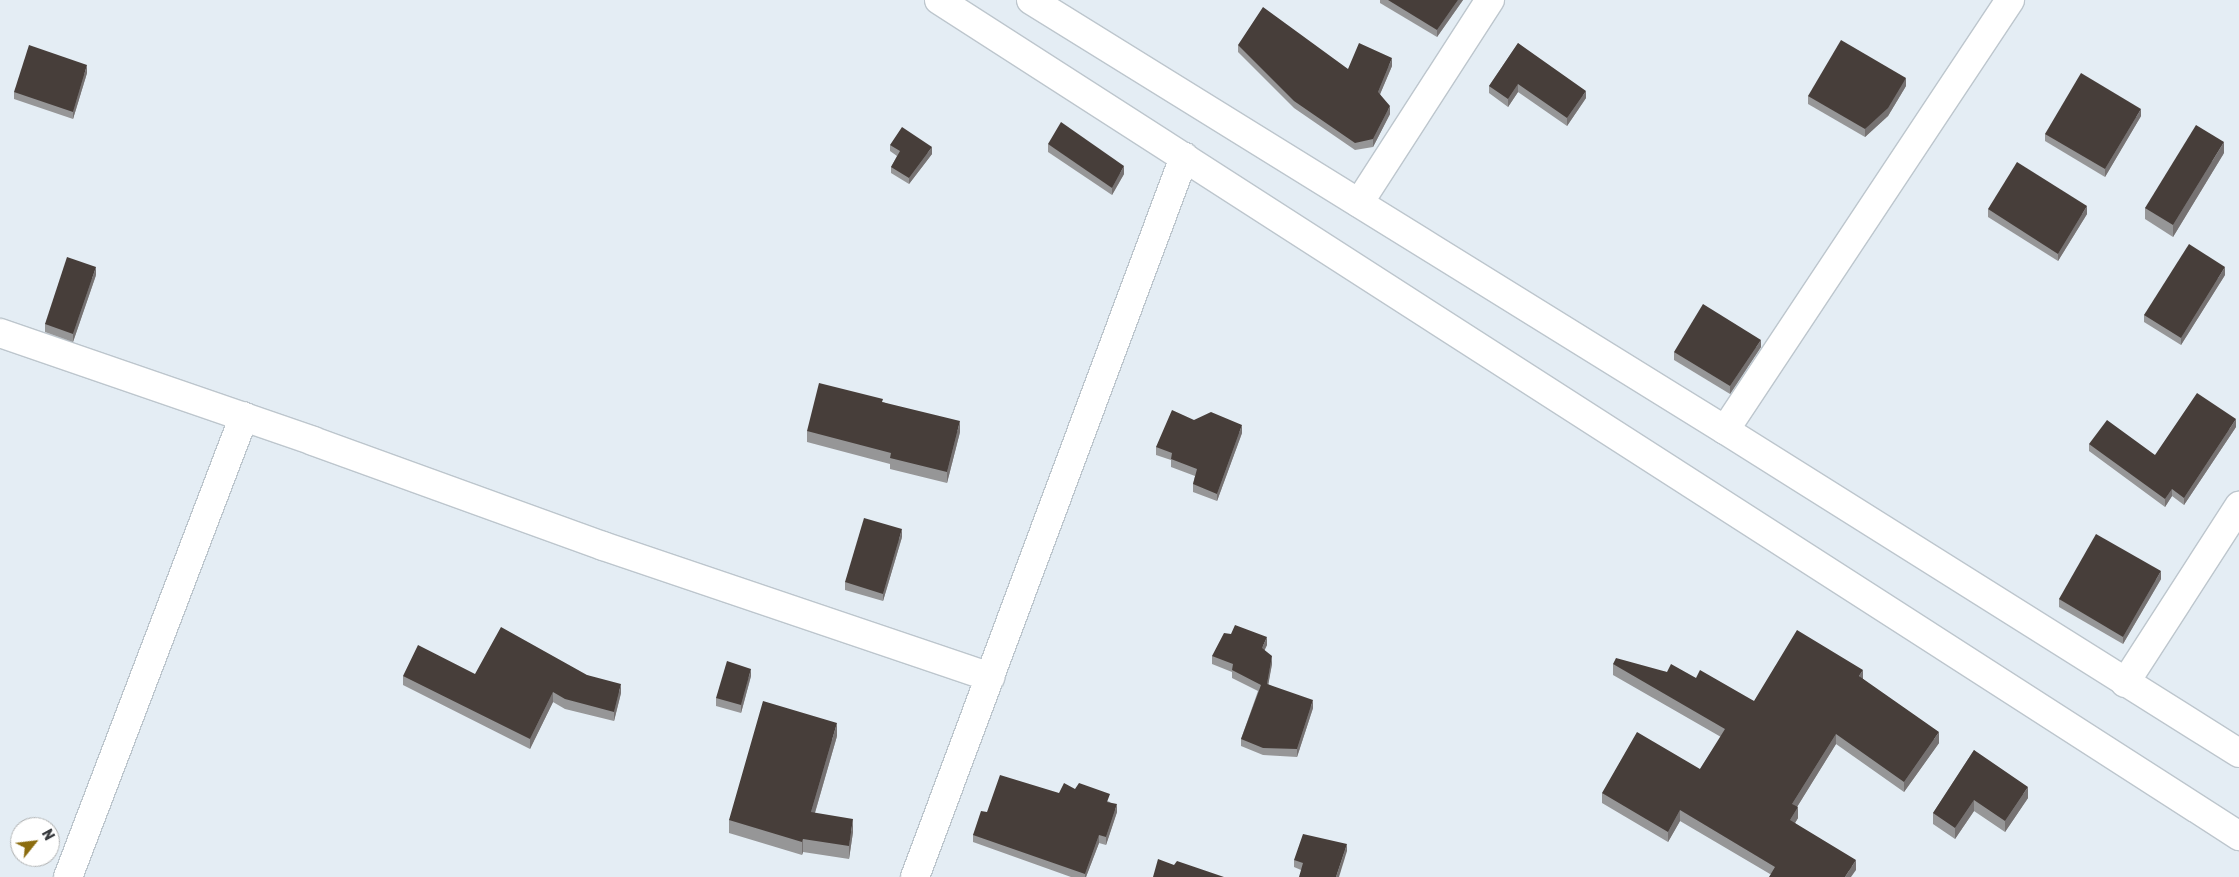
<!DOCTYPE html>
<style>
body{margin:0}
#map{position:relative;width:2239px;height:877px;overflow:hidden;background:#e4edf4;font-family:Rubik,sans-serif}
div>[style]{position:absolute}
.roads{filter:drop-shadow(1px 0 #bdc6cd) drop-shadow(-1px 0 #bdc6cd) drop-shadow(0 1px #bdc6cd) drop-shadow(0 -1px #bdc6cd)}
.minor>*{height:28px;margin:-14px;padding:0 14px;transform-origin:14px;border-radius:14px;background:#fff}
.wall>*{inset:0;background:#969697}
.shaded-wall>*{inset:0;background:#767272}
.building>*{inset:0;background:#473e3a}
span{translate:-50% -50%;white-space:nowrap;text-align:center;line-height:1.15;-webkit-text-stroke:5px #fff;paint-order:stroke}
.north{position:absolute;left:10px;top:817px;width:50px;height:50px;box-sizing:border-box;background:#fff;border:1px solid #afb1b2;border-radius:50%;rotate:61deg;font-size:14px;font-weight:700;line-height:20px;text-align:center;color:#383b3e}
.north::after{content:'';display:block;margin:auto;width:18px;height:22px;background:#8b6c0e;clip-path:polygon(50% 0,100% 100%,50% 72%,0 100%)}
</style>
<div id="map">
<div class="roads">
<div class="minor">
<i style="left:939px;top:0;width:1546px;rotate:32.74deg"></i>
<i style="left:1031px;top:0;width:816px;rotate:31.78deg"></i>
<i style="left:1725px;top:430px;width:607px;rotate:32.15deg"></i>
<i style="left:1359px;top:203px;width:242px;rotate:-57.2deg"></i>
<i style="left:0;top:333px;width:331px;rotate:19deg"></i>
<i style="left:313px;top:441px;width:308px;rotate:19.9deg"></i>
<i style="left:603px;top:546px;width:409px;rotate:18.7deg"></i>
<i style="left:1725px;top:430px;width:516px;rotate:-56.46deg"></i>
<i style="left:2125px;top:683px;width:211px;rotate:-57.2deg"></i>
<i style="left:68px;top:877px;width:493px;rotate:-69.1deg"></i>
<i style="left:915px;top:877px;width:769px;rotate:-69.51deg"></i>
</div>
</div>
<div class="wall">
<i style="clip-path:polygon(1380px 0,1463px 0,1437px 37px,1380px 3px)"></i>
<i style="clip-path:polygon(1518px 43px,1586px 98px,1567px 126px,1518px 92px,1508px 107px,1489px 93px,1489px 86px)"></i>
<i style="clip-path:polygon(1238px 45px,1348px 69px,1392px 66px,1380px 94px,1390px 114px,1373px 147px,1355px 150px,1294px 108px,1238px 52px)"></i>
<i style="clip-path:polygon(87px 73px,73px 119px,14px 99px,14px 92px)"></i>
<i style="clip-path:polygon(1906px 86px,1888px 116px,1865px 137px,1808px 104px,1808px 96px)"></i>
<i style="clip-path:polygon(2141px 116px,2105px 177px,2045px 141px,2045px 134px)"></i>
<i style="clip-path:polygon(1048px 144px,1124px 174px,1112px 195px,1048px 152px)"></i>
<i style="clip-path:polygon(890px 145px,932px 154px,909px 184px,891px 173px,891px 167px,897px 156px,890px 151px)"></i>
<i style="clip-path:polygon(2224px 153px,2173px 237px,2145px 219px,2145px 208px)"></i>
<i style="clip-path:polygon(1988px 209px,2087px 214px,2058px 261px,1988px 217px)"></i>
<i style="clip-path:polygon(96px 275px,73px 342px,45px 332px,45px 324px)"></i>
<i style="clip-path:polygon(2225px 275px,2181px 345px,2144px 322px,2144px 315px)"></i>
<i style="clip-path:polygon(1761px 347px,1730px 394px,1674px 360px,1674px 352px)"></i>
<i style="clip-path:polygon(883px 402px,960px 432px,947px 483px,890px 469px,890px 464px,807px 442px,807px 431px)"></i>
<i style="clip-path:polygon(1194px 420px,1242px 433px,1217px 501px,1193px 492px,1193px 484px,1195px 476px,1171px 467px,1171px 460px,1156px 455px,1156px 447px)"></i>
<i style="clip-path:polygon(2236px 427px,2184px 505px,2172px 496px,2165px 507px,2089px 451px,2089px 444px,2155px 455px)"></i>
<i style="clip-path:polygon(902px 537px,883px 601px,845px 590px,845px 582px)"></i>
<i style="clip-path:polygon(2161px 579px,2123px 644px,2059px 607px,2059px 599px)"></i>
<i style="clip-path:polygon(1267px 645px,1264px 650px,1272px 664px,1268px 684px,1313px 708px,1297px 757px,1263px 755px,1241px 746px,1241px 739px,1258px 691px,1232px 678px,1232px 672px,1212px 664px,1212px 656px)"></i>
<i style="clip-path:polygon(1613px 664px,1667px 672px,1696px 678px,1754px 701px,1863px 679px,1939px 743px,1904px 792px,1836px 744px,1797px 807px,1798px 818px,1795px 823px,1856px 870px,1770px 874px,1680px 821px,1668px 842px,1602px 803px,1602px 793px,1700px 769px,1721px 737px,1613px 675px)"></i>
<i style="clip-path:polygon(587px 675px,621px 693px,614px 721px,565px 709px,553px 702px,530px 749px,403px 685px,403px 676px)"></i>
<i style="clip-path:polygon(751px 676px,741px 713px,716px 706px,716px 698px)"></i>
<i style="clip-path:polygon(837px 736px,815px 813px,853px 832px,849px 859px,803px 852px,802px 855px,729px 833px,729px 820px)"></i>
<i style="clip-path:polygon(1974px 750px,2028px 798px,2005px 832px,1974px 811px,1955px 839px,1933px 824px,1933px 813px)"></i>
<i style="clip-path:polygon(1075px 789px,1110px 802px,1117px 812px,1106px 845px,1099px 843px,1086px 877px,1071px 877px,973px 842px,973px 835px,987px 812px)"></i>
<i style="clip-path:polygon(1347px 851px,1301px 870px,1294px 867px,1294px 860px)"></i>
</div>
<div class="shaded-wall">
<i style="clip-path:polygon(1458px 0,1463px 0,1437px 37px,1437px 30px)"></i>
<i style="clip-path:polygon(1392px 58px,1392px 66px,1378px 99px,1378px 92px)"></i>
<i style="clip-path:polygon(87px 65px,87px 73px,73px 119px,73px 112px)"></i>
<i style="clip-path:polygon(1906px 78px,1906px 86px,1888px 116px,1865px 137px,1865px 129px)"></i>
<i style="clip-path:polygon(1518px 84px,1518px 92px,1508px 107px,1508px 99px)"></i>
<i style="clip-path:polygon(1586px 91px,1586px 98px,1567px 126px,1567px 118px)"></i>
<i style="clip-path:polygon(1390px 106px,1390px 114px,1373px 147px,1373px 139px)"></i>
<i style="clip-path:polygon(2141px 109px,2141px 116px,2105px 177px,2105px 169px)"></i>
<i style="clip-path:polygon(2224px 142px,2224px 153px,2173px 237px,2173px 225px)"></i>
<i style="clip-path:polygon(932px 147px,932px 154px,909px 184px,909px 178px)"></i>
<i style="clip-path:polygon(1124px 166px,1124px 174px,1112px 195px,1112px 188px)"></i>
<i style="clip-path:polygon(2087px 206px,2087px 214px,2058px 261px,2058px 254px)"></i>
<i style="clip-path:polygon(96px 267px,96px 275px,73px 342px,73px 334px)"></i>
<i style="clip-path:polygon(2225px 267px,2225px 275px,2181px 345px,2181px 338px)"></i>
<i style="clip-path:polygon(1761px 340px,1761px 347px,1730px 394px,1730px 386px)"></i>
<i style="clip-path:polygon(2236px 419px,2236px 427px,2184px 505px,2184px 498px)"></i>
<i style="clip-path:polygon(960px 421px,960px 432px,947px 483px,947px 472px)"></i>
<i style="clip-path:polygon(1242px 425px,1242px 433px,1217px 501px,1217px 494px)"></i>
<i style="clip-path:polygon(2172px 489px,2172px 496px,2165px 507px,2165px 499px)"></i>
<i style="clip-path:polygon(902px 529px,902px 537px,883px 601px,883px 594px)"></i>
<i style="clip-path:polygon(2161px 571px,2161px 579px,2123px 644px,2123px 637px)"></i>
<i style="clip-path:polygon(1267px 637px,1267px 645px,1262px 656px,1262px 648px)"></i>
<i style="clip-path:polygon(1272px 656px,1272px 664px,1267px 692px,1267px 684px)"></i>
<i style="clip-path:polygon(751px 669px,751px 676px,741px 713px,741px 705px)"></i>
<i style="clip-path:polygon(1863px 670px,1863px 681px,1859px 676px)"></i>
<i style="clip-path:polygon(621px 684px,621px 693px,614px 721px,614px 712px)"></i>
<i style="clip-path:polygon(553px 692px,553px 702px,530px 749px,530px 739px)"></i>
<i style="clip-path:polygon(1313px 700px,1313px 708px,1297px 757px,1297px 749px)"></i>
<i style="clip-path:polygon(837px 723px,837px 736px,811px 826px,811px 812px)"></i>
<i style="clip-path:polygon(1939px 732px,1939px 743px,1904px 792px,1904px 782px)"></i>
<i style="clip-path:polygon(1836px 734px,1836px 744px,1792px 815px,1792px 804px)"></i>
<i style="clip-path:polygon(2028px 787px,2028px 798px,2005px 832px,2005px 821px)"></i>
<i style="clip-path:polygon(1974px 800px,1974px 811px,1955px 839px,1955px 828px)"></i>
<i style="clip-path:polygon(1117px 804px,1117px 812px,1106px 845px,1106px 837px)"></i>
<i style="clip-path:polygon(1798px 807px,1798px 818px,1790px 831px,1790px 820px)"></i>
<i style="clip-path:polygon(1680px 810px,1680px 821px,1668px 842px,1668px 832px)"></i>
<i style="clip-path:polygon(853px 819px,853px 832px,849px 859px,849px 846px)"></i>
<i style="clip-path:polygon(1099px 835px,1099px 843px,1086px 877px,1085px 877px,1085px 874px)"></i>
<i style="clip-path:polygon(803px 839px,803px 852px,802px 855px,802px 842px)"></i>
<i style="clip-path:polygon(1347px 844px,1347px 851px,1339px 877px,1336px 877px)"></i>
<i style="clip-path:polygon(1856px 860px,1856px 870px,1851px 877px,1845px 877px)"></i>
</div>
<div class="building">
<i style="clip-path:polygon(1388px 0,1458px 0,1437px 30px)"></i>
<i style="clip-path:polygon(1263px 7px,1348px 69px,1359px 43px,1392px 58px,1378px 92px,1390px 106px,1373px 139px,1355px 143px,1294px 101px,1238px 45px)"></i>
<i style="clip-path:polygon(1841px 40px,1906px 78px,1888px 108px,1865px 129px,1808px 96px)"></i>
<i style="clip-path:polygon(1518px 43px,1586px 91px,1567px 118px,1518px 84px,1508px 99px,1489px 86px)"></i>
<i style="clip-path:polygon(29px 45px,87px 65px,73px 112px,14px 92px)"></i>
<i style="clip-path:polygon(2081px 73px,2141px 109px,2105px 169px,2045px 134px)"></i>
<i style="clip-path:polygon(1061px 122px,1124px 166px,1112px 188px,1048px 144px)"></i>
<i style="clip-path:polygon(2196px 125px,2224px 142px,2173px 225px,2145px 208px)"></i>
<i style="clip-path:polygon(902px 127px,932px 147px,909px 178px,891px 167px,900px 151px,890px 145px)"></i>
<i style="clip-path:polygon(2017px 162px,2087px 206px,2058px 254px,1988px 209px)"></i>
<i style="clip-path:polygon(2189px 244px,2225px 267px,2181px 338px,2144px 315px)"></i>
<i style="clip-path:polygon(67px 257px,96px 267px,73px 334px,45px 324px)"></i>
<i style="clip-path:polygon(1703px 304px,1761px 340px,1730px 386px,1674px 352px)"></i>
<i style="clip-path:polygon(819px 383px,883px 399px,882px 402px,960px 421px,947px 472px,890px 458px,891px 453px,807px 431px)"></i>
<i style="clip-path:polygon(2197px 393px,2236px 419px,2184px 498px,2172px 489px,2165px 499px,2089px 444px,2107px 420px,2155px 455px)"></i>
<i style="clip-path:polygon(1172px 410px,1194px 420px,1211px 412px,1242px 425px,1217px 494px,1193px 484px,1197px 469px,1171px 459px,1172px 453px,1156px 447px)"></i>
<i style="clip-path:polygon(864px 518px,902px 529px,883px 594px,845px 582px)"></i>
<i style="clip-path:polygon(2096px 534px,2161px 571px,2123px 637px,2059px 599px)"></i>
<i style="clip-path:polygon(1235px 625px,1267px 637px,1262px 648px,1272px 656px,1267px 684px,1313px 700px,1297px 749px,1263px 748px,1241px 739px,1261px 685px,1232px 670px,1233px 664px,1212px 656px,1224px 633px,1231px 634px)"></i>
<i style="clip-path:polygon(501px 627px,587px 675px,621px 684px,614px 712px,565px 699px,553px 692px,530px 739px,403px 676px,418px 645px,475px 674px)"></i>
<i style="clip-path:polygon(1797px 630px,1863px 670px,1859px 676px,1939px 732px,1904px 782px,1836px 734px,1792px 804px,1798px 807px,1790px 820px,1856px 860px,1845px 877px,1769px 877px,1775px 867px,1680px 810px,1668px 832px,1602px 793px,1637px 732px,1700px 769px,1725px 729px,1613px 664px,1616px 658px,1667px 672px,1671px 664px,1696px 678px,1700px 670px,1754px 701px)"></i>
<i style="clip-path:polygon(727px 661px,751px 669px,741px 705px,716px 698px)"></i>
<i style="clip-path:polygon(763px 701px,837px 723px,811px 812px,853px 819px,849px 846px,803px 839px,802px 842px,729px 820px)"></i>
<i style="clip-path:polygon(1974px 750px,2028px 787px,2005px 821px,1974px 800px,1955px 828px,1933px 813px)"></i>
<i style="clip-path:polygon(1000px 775px,1059px 793px,1064px 783px,1075px 789px,1079px 783px,1110px 794px,1107px 802px,1117px 804px,1106px 837px,1099px 835px,1085px 874px,973px 835px,981px 811px,987px 812px)"></i>
<i style="clip-path:polygon(1303px 834px,1347px 844px,1336px 877px,1299px 877px,1303px 863px,1294px 860px)"></i>
<i style="clip-path:polygon(1158px 859px,1174px 865px,1177px 861px,1224px 877px,1153px 877px)"></i>
</div>
<div class="north">N</div>
</div>
